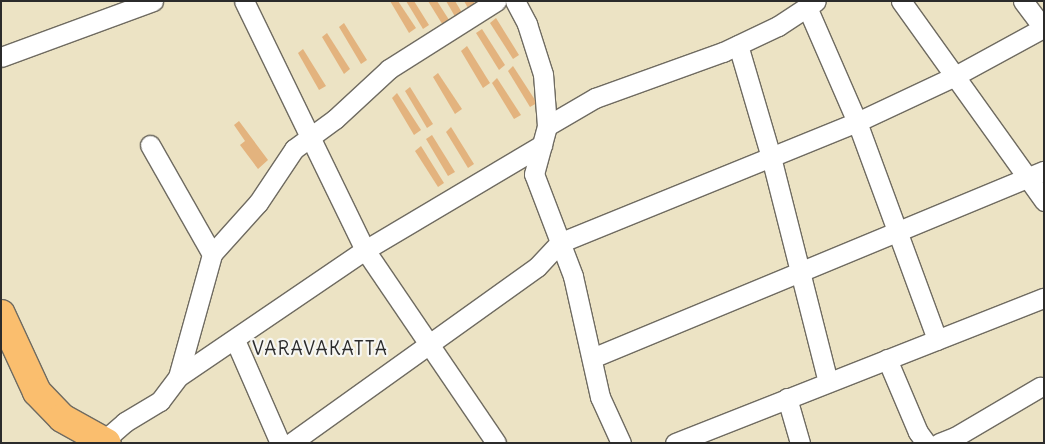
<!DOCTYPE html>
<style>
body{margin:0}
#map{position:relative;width:1045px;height:444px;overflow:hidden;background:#ece3c4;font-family:Delius,sans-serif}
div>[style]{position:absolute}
.building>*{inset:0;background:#e3b37e}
.roads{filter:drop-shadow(1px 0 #6f6b61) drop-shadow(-1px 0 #6f6b61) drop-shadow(0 1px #6f6b61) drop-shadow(0 -1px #6f6b61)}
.street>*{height:19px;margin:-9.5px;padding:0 9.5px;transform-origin:9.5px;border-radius:9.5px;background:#fff}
.highway>*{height:28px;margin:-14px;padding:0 14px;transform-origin:14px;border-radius:14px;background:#fabe6e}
span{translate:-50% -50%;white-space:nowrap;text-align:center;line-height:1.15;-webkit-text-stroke:4.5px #f6f6f2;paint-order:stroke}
.neighbourhood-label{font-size:19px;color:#2b2b2b;letter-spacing:1px}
.frame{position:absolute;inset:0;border:2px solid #2b2b2b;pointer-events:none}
</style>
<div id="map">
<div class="building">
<i style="clip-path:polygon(390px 1px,398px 1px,416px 28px,409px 33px)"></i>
<i style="clip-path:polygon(406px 1px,414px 1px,429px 25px,423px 29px)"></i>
<i style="clip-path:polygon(428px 1px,437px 1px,451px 23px,444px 27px)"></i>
<i style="clip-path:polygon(446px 1px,455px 1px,464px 16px,457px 20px)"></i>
<i style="clip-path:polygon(464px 1px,473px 1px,476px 5px,469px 10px)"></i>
<i style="clip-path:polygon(496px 18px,519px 55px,513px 59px,490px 23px)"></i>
<i style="clip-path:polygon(344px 23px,367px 60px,361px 64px,339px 27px)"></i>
<i style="clip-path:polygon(482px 29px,505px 65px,499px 70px,476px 33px)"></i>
<i style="clip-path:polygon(327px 33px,350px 69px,344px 74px,322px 37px)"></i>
<i style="clip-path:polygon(467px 46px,490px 83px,483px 88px,461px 51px)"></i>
<i style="clip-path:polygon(303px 49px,326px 86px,319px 90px,298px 53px)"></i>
<i style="clip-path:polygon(513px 66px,537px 103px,530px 107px,508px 71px)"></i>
<i style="clip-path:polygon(438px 73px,462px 109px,455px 114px,433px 77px)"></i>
<i style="clip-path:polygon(497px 78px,521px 115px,514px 119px,492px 83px)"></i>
<i style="clip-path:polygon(410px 87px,433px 124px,427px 128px,405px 91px)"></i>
<i style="clip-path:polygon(397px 93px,421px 130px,414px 135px,392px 98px)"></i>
<i style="clip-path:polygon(239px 121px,268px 160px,258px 169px,240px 145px,245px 141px,234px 125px)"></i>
<i style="clip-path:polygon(451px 127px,474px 164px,468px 168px,446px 132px)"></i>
<i style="clip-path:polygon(432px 135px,455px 172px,448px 176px,426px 139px)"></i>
<i style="clip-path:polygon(421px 146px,444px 183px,438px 187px,415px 151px)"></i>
</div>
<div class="roads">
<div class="street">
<i style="left:244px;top:1px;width:277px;rotate:64.1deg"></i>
<i style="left:365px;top:250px;width:233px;rotate:55.8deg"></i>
<i style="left:515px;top:1px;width:26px;rotate:62deg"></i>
<i style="left:527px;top:24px;width:52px;rotate:72.3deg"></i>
<i style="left:543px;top:74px;width:52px;rotate:85.6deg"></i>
<i style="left:901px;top:1px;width:246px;rotate:54.4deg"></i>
<i style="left:1023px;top:1px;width:35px;rotate:53deg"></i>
<i style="left:807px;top:7px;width:125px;rotate:66.5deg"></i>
<i style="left:857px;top:122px;width:232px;rotate:69.8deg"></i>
<i style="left:738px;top:45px;width:117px;rotate:73.6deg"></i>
<i style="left:771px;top:157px;width:232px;rotate:75.8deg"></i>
<i style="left:1px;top:57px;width:162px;rotate:-20.2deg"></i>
<i style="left:150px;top:145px;width:125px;rotate:60.4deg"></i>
<i style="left:235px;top:340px;width:112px;rotate:66.4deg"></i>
<i style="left:592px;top:358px;width:489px;rotate:-22.5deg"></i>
<i style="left:887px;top:359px;width:79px;rotate:67deg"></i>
<i style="left:918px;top:432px;width:14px;rotate:54deg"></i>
<i style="left:178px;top:377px;width:226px;rotate:-34.2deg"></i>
<i style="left:365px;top:250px;width:206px;rotate:-30.7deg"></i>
<i style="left:787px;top:398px;width:47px;rotate:73.9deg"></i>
<i style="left:101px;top:443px;width:32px;rotate:-41deg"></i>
<i style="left:125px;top:422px;width:41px;rotate:-31deg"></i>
<i style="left:160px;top:401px;width:30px;rotate:-53deg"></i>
<i style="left:178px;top:377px;width:128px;rotate:-74.5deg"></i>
<i style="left:212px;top:254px;width:69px;rotate:-48deg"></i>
<i style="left:258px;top:203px;width:65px;rotate:-56.3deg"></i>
<i style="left:294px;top:149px;width:51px;rotate:-36.2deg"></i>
<i style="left:335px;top:119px;width:74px;rotate:-42.8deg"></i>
<i style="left:389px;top:69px;width:127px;rotate:-32.4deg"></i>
<i style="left:291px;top:443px;width:302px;rotate:-35.6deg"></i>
<i style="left:537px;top:267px;width:33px;rotate:-47deg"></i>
<i style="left:559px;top:243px;width:322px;rotate:-22.1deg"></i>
<i style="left:857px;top:122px;width:108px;rotate:-25.1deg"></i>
<i style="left:955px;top:76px;width:100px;rotate:-28.6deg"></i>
<i style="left:621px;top:443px;width:51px;rotate:-114.5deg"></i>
<i style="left:600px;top:397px;width:124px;rotate:-102.6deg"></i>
<i style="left:573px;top:276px;width:109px;rotate:-110.9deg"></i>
<i style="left:534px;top:174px;width:50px;rotate:-74.8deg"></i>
<i style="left:547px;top:126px;width:56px;rotate:-30.3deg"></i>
<i style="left:595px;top:98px;width:136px;rotate:-19.8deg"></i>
<i style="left:723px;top:52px;width:61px;rotate:-25.3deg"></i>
<i style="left:778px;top:26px;width:45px;rotate:-33.3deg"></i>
<i style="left:675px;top:443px;width:396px;rotate:-21.5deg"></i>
<i style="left:939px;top:443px;width:17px;rotate:-21deg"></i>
<i style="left:955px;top:437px;width:99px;rotate:-30.5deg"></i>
</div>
<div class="highway">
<i style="left:1px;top:314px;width:86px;rotate:65.2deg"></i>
<i style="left:37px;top:392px;width:36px;rotate:46deg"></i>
<i style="left:62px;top:418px;width:51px;rotate:29.1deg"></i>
</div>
</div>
<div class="neighbourhood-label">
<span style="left:320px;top:349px">VARAVAKATTA</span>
</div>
<div class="frame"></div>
</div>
